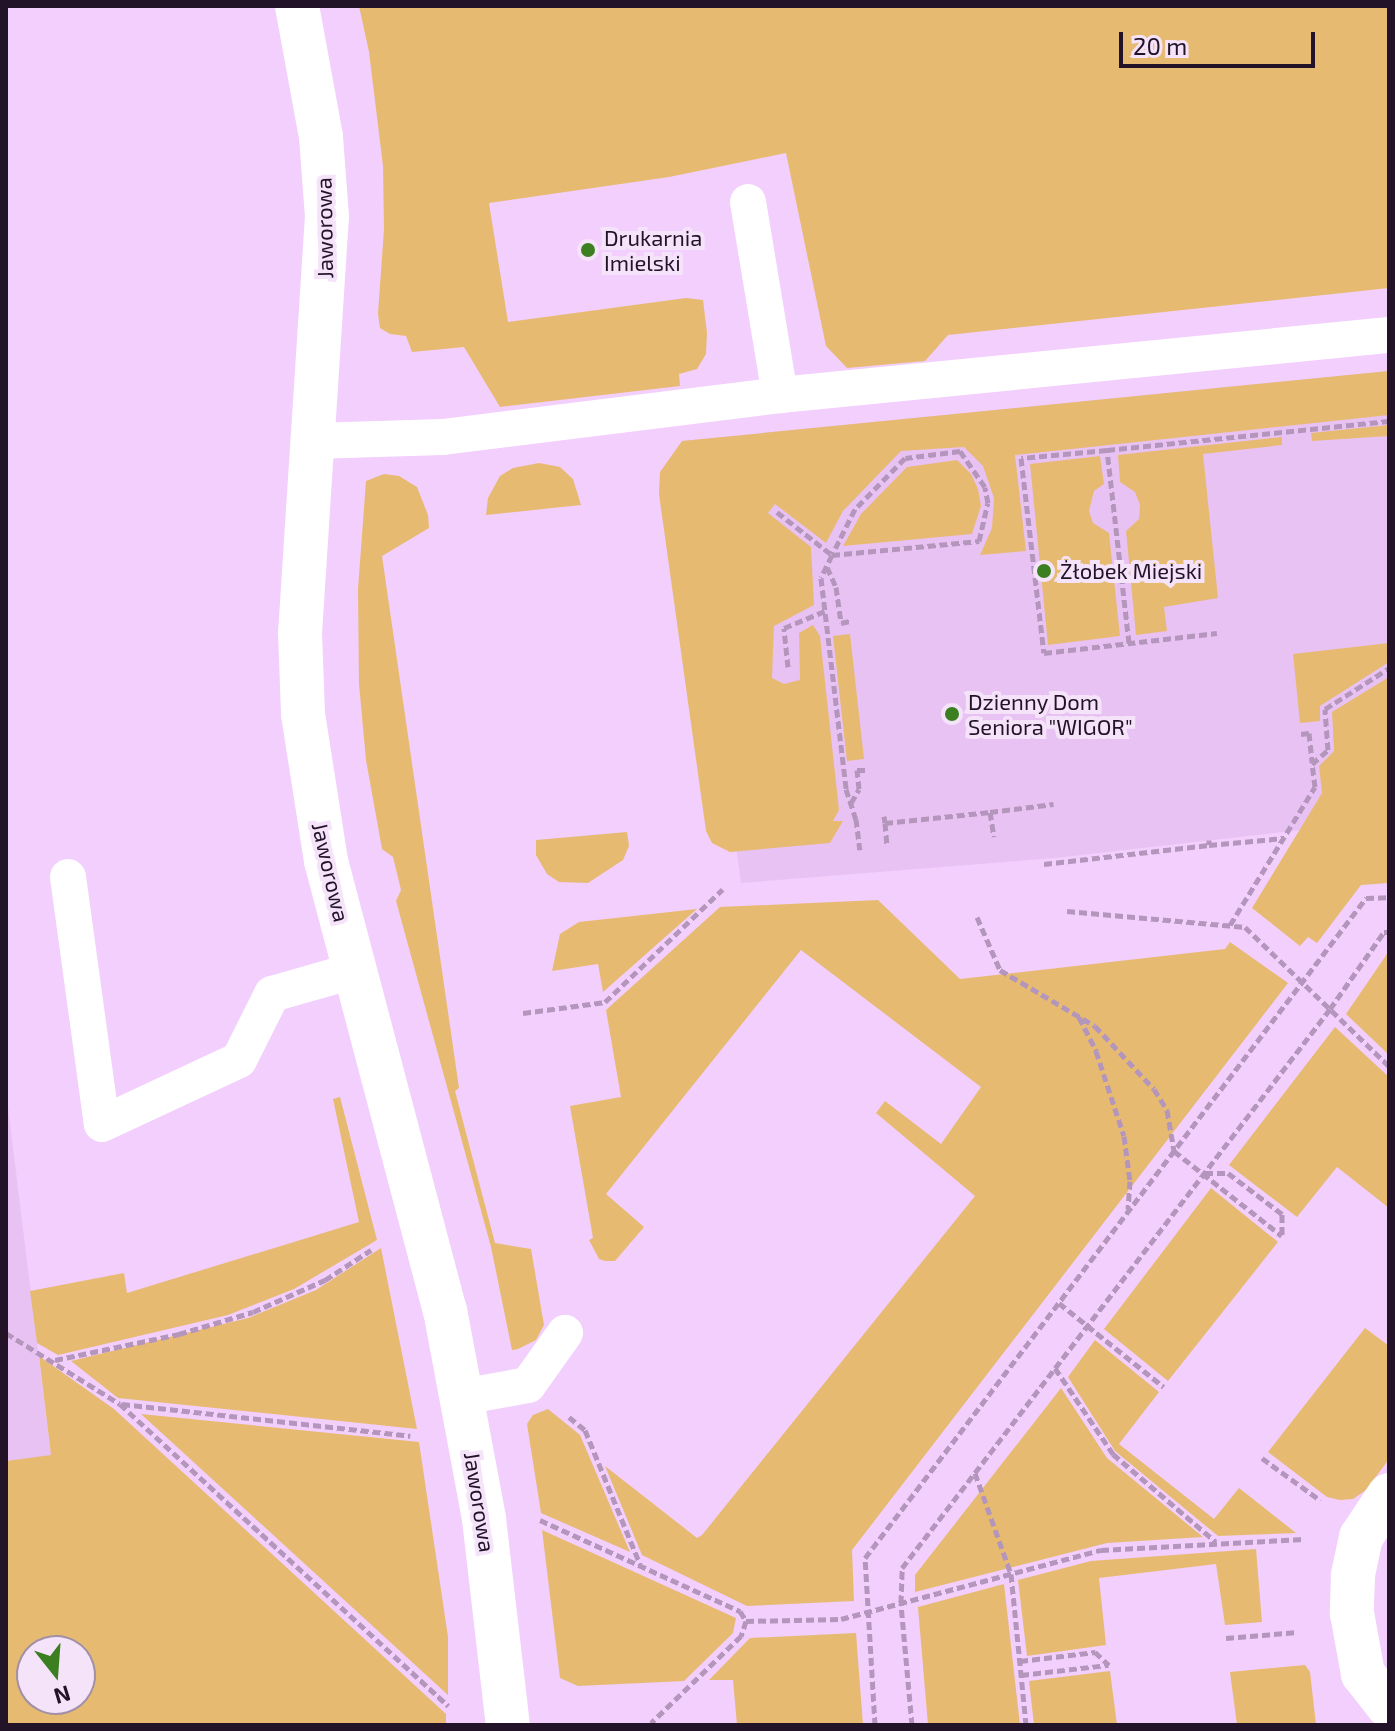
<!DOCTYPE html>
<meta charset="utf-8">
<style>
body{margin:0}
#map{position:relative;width:1395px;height:1731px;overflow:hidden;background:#f2cffc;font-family:"Exo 2",sans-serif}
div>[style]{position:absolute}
.built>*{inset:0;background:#e9c2f4}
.green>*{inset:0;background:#e7ba72}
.path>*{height:5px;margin-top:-2.5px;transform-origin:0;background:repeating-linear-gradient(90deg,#b496bc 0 8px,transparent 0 12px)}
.service>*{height:36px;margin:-18px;padding:0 18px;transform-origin:18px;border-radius:18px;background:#fff}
.minor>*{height:44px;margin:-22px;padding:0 22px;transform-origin:22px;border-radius:22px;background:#fff}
.dots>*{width:22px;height:22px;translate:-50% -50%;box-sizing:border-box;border:4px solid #f5e3fa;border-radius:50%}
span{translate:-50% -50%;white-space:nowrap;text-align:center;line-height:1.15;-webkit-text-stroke:8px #f5e3fa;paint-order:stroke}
.street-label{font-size:22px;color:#231328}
.poi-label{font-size:22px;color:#231328}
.left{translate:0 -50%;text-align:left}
.frame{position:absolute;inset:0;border:8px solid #231328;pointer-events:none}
.north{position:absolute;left:16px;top:1635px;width:80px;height:80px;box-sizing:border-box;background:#f5e3fa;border:2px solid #a190a6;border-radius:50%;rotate:163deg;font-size:22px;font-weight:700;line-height:32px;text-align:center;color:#231328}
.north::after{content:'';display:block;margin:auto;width:28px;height:36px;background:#3b7f21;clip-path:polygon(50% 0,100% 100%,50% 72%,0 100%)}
.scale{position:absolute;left:1119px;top:32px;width:196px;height:36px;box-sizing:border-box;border:4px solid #231328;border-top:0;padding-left:10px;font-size:24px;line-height:28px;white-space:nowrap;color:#231328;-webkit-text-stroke:6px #f5e3fa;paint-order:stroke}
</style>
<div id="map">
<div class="built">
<i style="clip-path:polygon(1389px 371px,1389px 694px,1353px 824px,1055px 858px,741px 883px,682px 441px)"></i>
<i style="clip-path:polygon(6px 1091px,51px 1456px,6px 1461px)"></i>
</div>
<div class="green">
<i style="clip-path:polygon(359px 6px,1389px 6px,1389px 288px,948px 335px,925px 361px,847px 368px,826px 346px,786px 153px,669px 177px,489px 203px,508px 322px,686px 298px,703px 300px,707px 333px,706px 354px,697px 369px,679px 374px,680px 386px,500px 407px,464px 347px,412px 352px,406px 336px,390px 334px,380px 328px,378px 314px,384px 229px,383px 166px,369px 52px)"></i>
<i style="clip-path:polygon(1389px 371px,1389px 415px,1015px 455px,1026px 551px,980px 555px,992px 528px,994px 498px,983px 466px,964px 447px,901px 451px,843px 511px,826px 543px,775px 504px,768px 513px,811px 547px,814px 605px,774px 626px,772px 678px,784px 684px,800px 680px,799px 633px,813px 625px,820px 636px,839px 810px,833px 821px,843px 821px,830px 843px,730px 852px,712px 843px,706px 831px,659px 494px,660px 472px,682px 441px)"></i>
<i style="clip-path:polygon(1389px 425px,1389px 436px,1312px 441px,1311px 433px)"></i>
<i style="clip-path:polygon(1282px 437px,1282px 445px,1203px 454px,1218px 598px,1164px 607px,1167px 631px,1136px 635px,1126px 531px,1139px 519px,1140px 505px,1135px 492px,1120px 482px,1118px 455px)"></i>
<i style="clip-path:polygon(1100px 456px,1104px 484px,1094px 491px,1089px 511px,1093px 523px,1109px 533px,1120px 636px,1048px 645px,1030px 464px)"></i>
<i style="clip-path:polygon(957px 460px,971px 474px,978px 489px,981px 506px,972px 534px,843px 546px,861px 514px,907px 467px)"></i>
<i style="clip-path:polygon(539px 463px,560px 467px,573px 479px,581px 505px,486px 515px,488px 498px,500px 476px,513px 468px)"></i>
<i style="clip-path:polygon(384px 474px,399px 476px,417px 487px,428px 515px,429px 528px,382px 556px,459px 1088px,455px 1091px,495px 1243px,531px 1249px,544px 1325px,536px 1340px,518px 1349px,512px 1350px,491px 1247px,396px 901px,401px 890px,393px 857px,382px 849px,366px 760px,359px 684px,358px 589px,366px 481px)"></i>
<i style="clip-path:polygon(850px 634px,864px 759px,847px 761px,833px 636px)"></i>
<i style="clip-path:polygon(1389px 643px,1389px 662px,1320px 706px,1320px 721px,1300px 723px,1293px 654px)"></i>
<i style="clip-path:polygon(1389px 677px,1389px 883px,1361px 885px,1317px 943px,1308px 937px,1300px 946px,1252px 908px,1322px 793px,1319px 766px,1334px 751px,1332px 712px)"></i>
<i style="clip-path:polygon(627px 832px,629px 846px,623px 860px,588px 883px,559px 882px,547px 874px,536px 855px,536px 840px)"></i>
<i style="clip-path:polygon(878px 900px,960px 979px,1225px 949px,1230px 942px,1288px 983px,852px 1550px,854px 1601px,747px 1606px,642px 1555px,605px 1466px,697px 1538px,702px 1535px,975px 1196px,876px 1113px,885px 1101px,941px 1144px,981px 1087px,801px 950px,606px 1194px,644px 1227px,615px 1261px,605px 1261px,599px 1259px,589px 1240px,593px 1238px,570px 1106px,621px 1097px,606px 1010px,720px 907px)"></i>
<i style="clip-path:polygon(697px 909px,603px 992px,598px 964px,552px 971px,560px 934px,579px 922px)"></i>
<i style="clip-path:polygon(1389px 951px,1389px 1055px,1346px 1014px)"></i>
<i style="clip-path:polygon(1335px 1027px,1389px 1077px,1389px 1208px,1337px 1167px,1297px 1217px,1229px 1165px)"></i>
<i style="clip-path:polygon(340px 1097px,377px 1240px,294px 1289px,228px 1315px,58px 1355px,37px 1343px,30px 1291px,124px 1273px,127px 1293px,359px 1222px,333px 1099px)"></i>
<i style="clip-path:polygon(1211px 1188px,1278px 1242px,1168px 1381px,1104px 1329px)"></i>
<i style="clip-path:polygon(381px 1248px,417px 1429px,118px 1398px,71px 1361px,248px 1318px,316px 1290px)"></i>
<i style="clip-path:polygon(1365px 1328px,1389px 1346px,1389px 1459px,1366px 1490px,1353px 1499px,1340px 1500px,1327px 1497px,1268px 1452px)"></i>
<i style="clip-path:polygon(1095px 1340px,1159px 1392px,1119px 1444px,1214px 1519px,1239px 1488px,1296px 1533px,1218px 1536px,1115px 1451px,1068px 1377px)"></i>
<i style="clip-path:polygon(evenodd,39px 1356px,114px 1409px,446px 1714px,446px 1723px,6px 1725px,6px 1461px,51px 1455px,39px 1356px,80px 1651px,80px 1699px,32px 1699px,32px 1651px,80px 1651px)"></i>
<i style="clip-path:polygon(1061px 1388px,1107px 1458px,1203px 1537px,1107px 1543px,915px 1592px,915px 1575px)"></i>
<i style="clip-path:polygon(548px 1409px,580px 1435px,630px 1552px,541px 1513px,527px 1424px,533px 1415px)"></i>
<i style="clip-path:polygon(141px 1414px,419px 1442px,448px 1637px,448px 1695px)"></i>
<i style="clip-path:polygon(542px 1530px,736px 1618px,733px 1633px,684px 1681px,578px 1686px,560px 1678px)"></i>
<i style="clip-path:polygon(1256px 1549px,1262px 1622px,1225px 1625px,1216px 1564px,1099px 1578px,1106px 1645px,1027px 1656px,1018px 1580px,1091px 1561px)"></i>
<i style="clip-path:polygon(1004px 1584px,1020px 1725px,928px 1725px,918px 1607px)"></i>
<i style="clip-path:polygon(856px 1633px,863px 1725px,737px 1725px,733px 1680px,709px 1680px,750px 1638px)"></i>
<i style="clip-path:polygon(1305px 1665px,1310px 1672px,1316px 1725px,1237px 1725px,1230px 1672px)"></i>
<i style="clip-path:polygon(1110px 1671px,1117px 1725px,1034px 1725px,1029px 1681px)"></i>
</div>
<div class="path">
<i style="left:1107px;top:450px;width:283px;rotate:-5.9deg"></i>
<i style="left:777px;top:512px;width:70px;rotate:38deg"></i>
<i style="left:832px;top:555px;width:148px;rotate:-5.4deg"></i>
<i style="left:979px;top:541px;width:39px;rotate:-77deg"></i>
<i style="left:988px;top:503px;width:16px;rotate:-101deg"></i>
<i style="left:985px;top:487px;width:44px;rotate:-124.8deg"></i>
<i style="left:960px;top:451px;width:55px;rotate:172.7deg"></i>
<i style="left:905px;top:458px;width:71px;rotate:134.4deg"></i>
<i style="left:855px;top:509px;width:51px;rotate:116.6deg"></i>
<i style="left:832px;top:555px;width:25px;rotate:116deg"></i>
<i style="left:821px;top:578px;width:212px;rotate:83.2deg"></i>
<i style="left:846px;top:789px;width:32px;rotate:72deg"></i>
<i style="left:856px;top:819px;width:31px;rotate:83deg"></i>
<i style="left:827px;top:567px;width:22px;rotate:66deg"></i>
<i style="left:836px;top:587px;width:36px;rotate:82deg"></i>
<i style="left:841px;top:623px;width:9px;rotate:-13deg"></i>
<i style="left:1129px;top:643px;width:194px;rotate:-96.5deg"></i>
<i style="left:1107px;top:450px;width:86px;rotate:174.7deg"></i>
<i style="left:1021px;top:458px;width:196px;rotate:83.3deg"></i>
<i style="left:1044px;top:653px;width:174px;rotate:-6.6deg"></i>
<i style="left:788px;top:667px;width:39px;rotate:-96deg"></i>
<i style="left:784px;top:628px;width:44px;rotate:-22.5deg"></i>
<i style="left:1301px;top:734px;width:8px;rotate:-7deg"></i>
<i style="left:1309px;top:733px;width:30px;rotate:84deg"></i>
<i style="left:851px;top:803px;width:16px;rotate:-60deg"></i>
<i style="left:859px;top:789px;width:19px;rotate:-96deg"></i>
<i style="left:857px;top:770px;width:8px"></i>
<i style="left:990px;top:812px;width:64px;rotate:-7.1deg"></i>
<i style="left:884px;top:816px;width:7px;rotate:82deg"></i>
<i style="left:885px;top:823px;width:106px;rotate:-6deg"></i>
<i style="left:990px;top:812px;width:25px;rotate:81deg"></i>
<i style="left:885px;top:823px;width:23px;rotate:85deg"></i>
<i style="left:1209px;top:845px;width:75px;rotate:-5.3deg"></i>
<i style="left:1044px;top:864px;width:166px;rotate:-6.6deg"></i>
<i style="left:1209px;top:845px;width:5px;rotate:-90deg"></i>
<i style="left:1067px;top:911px;width:179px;rotate:5.1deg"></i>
<i style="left:1245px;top:927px;width:200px;rotate:44deg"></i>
<i style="left:977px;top:917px;width:58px;rotate:66.5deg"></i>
<i style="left:1000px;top:970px;width:110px;rotate:30.5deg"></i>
<i style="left:1095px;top:1026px;width:86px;rotate:46.9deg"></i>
<i style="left:1154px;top:1089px;width:25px;rotate:58deg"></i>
<i style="left:1167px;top:1110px;width:42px;rotate:80.3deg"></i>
<i style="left:1174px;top:1151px;width:137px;rotate:38.2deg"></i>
<i style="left:1230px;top:925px;width:162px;rotate:-58.4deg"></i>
<i style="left:1315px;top:787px;width:23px;rotate:-97deg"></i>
<i style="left:1312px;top:764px;width:21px;rotate:-41deg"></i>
<i style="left:1328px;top:750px;width:41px;rotate:-94.2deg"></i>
<i style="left:1325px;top:709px;width:76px;rotate:-32.6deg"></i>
<i style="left:523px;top:1013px;width:83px;rotate:-7.6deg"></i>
<i style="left:605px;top:1002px;width:163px;rotate:-43.8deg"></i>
<i style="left:1079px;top:1017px;width:38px;rotate:63deg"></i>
<i style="left:1096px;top:1051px;width:89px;rotate:71.8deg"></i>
<i style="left:1124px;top:1136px;width:45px;rotate:82.4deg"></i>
<i style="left:1130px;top:1181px;width:28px;rotate:94deg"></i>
<i style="left:1205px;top:1173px;width:23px"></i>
<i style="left:1228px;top:1173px;width:68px;rotate:37.2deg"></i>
<i style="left:1282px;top:1214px;width:22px;rotate:90deg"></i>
<i style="left:1059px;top:1303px;width:134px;rotate:38.7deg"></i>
<i style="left:6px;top:1333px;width:134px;rotate:31.9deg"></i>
<i style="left:120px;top:1404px;width:446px;rotate:42.6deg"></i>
<i style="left:55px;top:1360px;width:127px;rotate:-11.8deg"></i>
<i style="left:179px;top:1334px;width:77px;rotate:-16.6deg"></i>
<i style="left:253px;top:1312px;width:79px;rotate:-24deg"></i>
<i style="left:325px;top:1280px;width:55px;rotate:-33.1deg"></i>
<i style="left:1055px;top:1368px;width:104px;rotate:56deg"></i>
<i style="left:1113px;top:1454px;width:135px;rotate:40.5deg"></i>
<i style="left:122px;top:1404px;width:290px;rotate:6.3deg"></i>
<i style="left:569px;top:1417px;width:21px;rotate:39deg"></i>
<i style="left:585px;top:1430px;width:145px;rotate:67.7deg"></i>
<i style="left:1262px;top:1458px;width:72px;rotate:35.9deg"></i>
<i style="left:975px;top:1473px;width:107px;rotate:70.4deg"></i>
<i style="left:1011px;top:1574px;width:152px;rotate:84.3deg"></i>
<i style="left:540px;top:1520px;width:220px;rotate:24.5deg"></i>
<i style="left:740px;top:1611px;width:12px;rotate:59deg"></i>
<i style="left:746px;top:1621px;width:16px;rotate:108deg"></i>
<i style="left:741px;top:1636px;width:125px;rotate:136deg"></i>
<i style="left:746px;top:1621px;width:95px;rotate:-1.2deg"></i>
<i style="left:841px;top:1619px;width:269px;rotate:-14.9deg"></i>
<i style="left:1101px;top:1550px;width:203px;rotate:-3.1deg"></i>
<i style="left:1226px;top:1638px;width:72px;rotate:-4.8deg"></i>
<i style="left:1020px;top:1661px;width:76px;rotate:-6.8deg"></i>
<i style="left:1095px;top:1652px;width:19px;rotate:43deg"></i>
<i style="left:1021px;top:1675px;width:88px;rotate:-6.6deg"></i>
<i style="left:875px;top:1725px;width:167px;rotate:-93.4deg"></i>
<i style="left:865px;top:1558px;width:829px;rotate:-52.8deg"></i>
<i style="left:1366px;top:898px;width:23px;rotate:-2deg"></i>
<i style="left:912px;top:1725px;width:122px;rotate:-95.2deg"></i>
<i style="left:901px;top:1603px;width:35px;rotate:-88deg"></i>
<i style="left:902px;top:1568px;width:704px;rotate:-52.56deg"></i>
<i style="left:1330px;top:1009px;width:94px;rotate:-55deg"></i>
<i style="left:1384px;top:932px;width:5px"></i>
</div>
<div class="service">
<i style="left:748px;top:202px;width:196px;rotate:80.6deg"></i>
<i style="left:313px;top:441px;width:130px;rotate:-1.8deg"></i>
<i style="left:443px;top:437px;width:340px;rotate:-7.1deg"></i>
<i style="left:780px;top:395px;width:612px;rotate:-5.63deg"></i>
<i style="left:68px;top:877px;width:249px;rotate:82.2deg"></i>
<i style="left:102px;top:1124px;width:151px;rotate:-25deg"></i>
<i style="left:239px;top:1060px;width:74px;rotate:-63.4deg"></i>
<i style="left:272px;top:994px;width:87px;rotate:-15.9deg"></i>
<i style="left:462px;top:1397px;width:67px;rotate:-10.3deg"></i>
<i style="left:528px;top:1385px;width:64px;rotate:-54.6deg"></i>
</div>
<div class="minor">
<i style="left:297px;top:6px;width:133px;rotate:79.6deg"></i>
<i style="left:321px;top:137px;width:79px;rotate:85.7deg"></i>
<i style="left:327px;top:216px;width:417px;rotate:93.7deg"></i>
<i style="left:300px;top:632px;width:82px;rotate:87.9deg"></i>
<i style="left:303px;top:714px;width:149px;rotate:81.1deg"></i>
<i style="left:326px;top:861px;width:465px;rotate:75.2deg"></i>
<i style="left:445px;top:1310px;width:213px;rotate:79.4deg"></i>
<i style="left:484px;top:1519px;width:207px;rotate:83.4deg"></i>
<i style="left:1389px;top:1495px;width:50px;rotate:123.7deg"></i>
<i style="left:1361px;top:1537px;width:40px;rotate:102deg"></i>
<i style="left:1353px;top:1576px;width:37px;rotate:92deg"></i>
<i style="left:1352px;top:1613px;width:62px;rotate:79.8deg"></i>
<i style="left:1363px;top:1674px;width:42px;rotate:51.8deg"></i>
</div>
<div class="dots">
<i style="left:588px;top:250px;background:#3b7f21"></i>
<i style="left:1044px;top:571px;background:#3b7f21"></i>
<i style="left:952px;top:714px;background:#3b7f21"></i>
</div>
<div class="street-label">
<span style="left:324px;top:228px;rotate:-91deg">Jaworowa</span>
<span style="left:331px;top:872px;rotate:77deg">Jaworowa</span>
<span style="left:480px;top:1502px;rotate:81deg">Jaworowa</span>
</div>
<div class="poi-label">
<span class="left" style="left:604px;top:250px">Drukarnia<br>Imielski</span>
<span class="left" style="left:1060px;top:571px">Żłobek Miejski</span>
<span class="left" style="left:968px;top:714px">Dzienny Dom<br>Seniora "WIGOR"</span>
</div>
<div class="frame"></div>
<div class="north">N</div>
<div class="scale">20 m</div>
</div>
